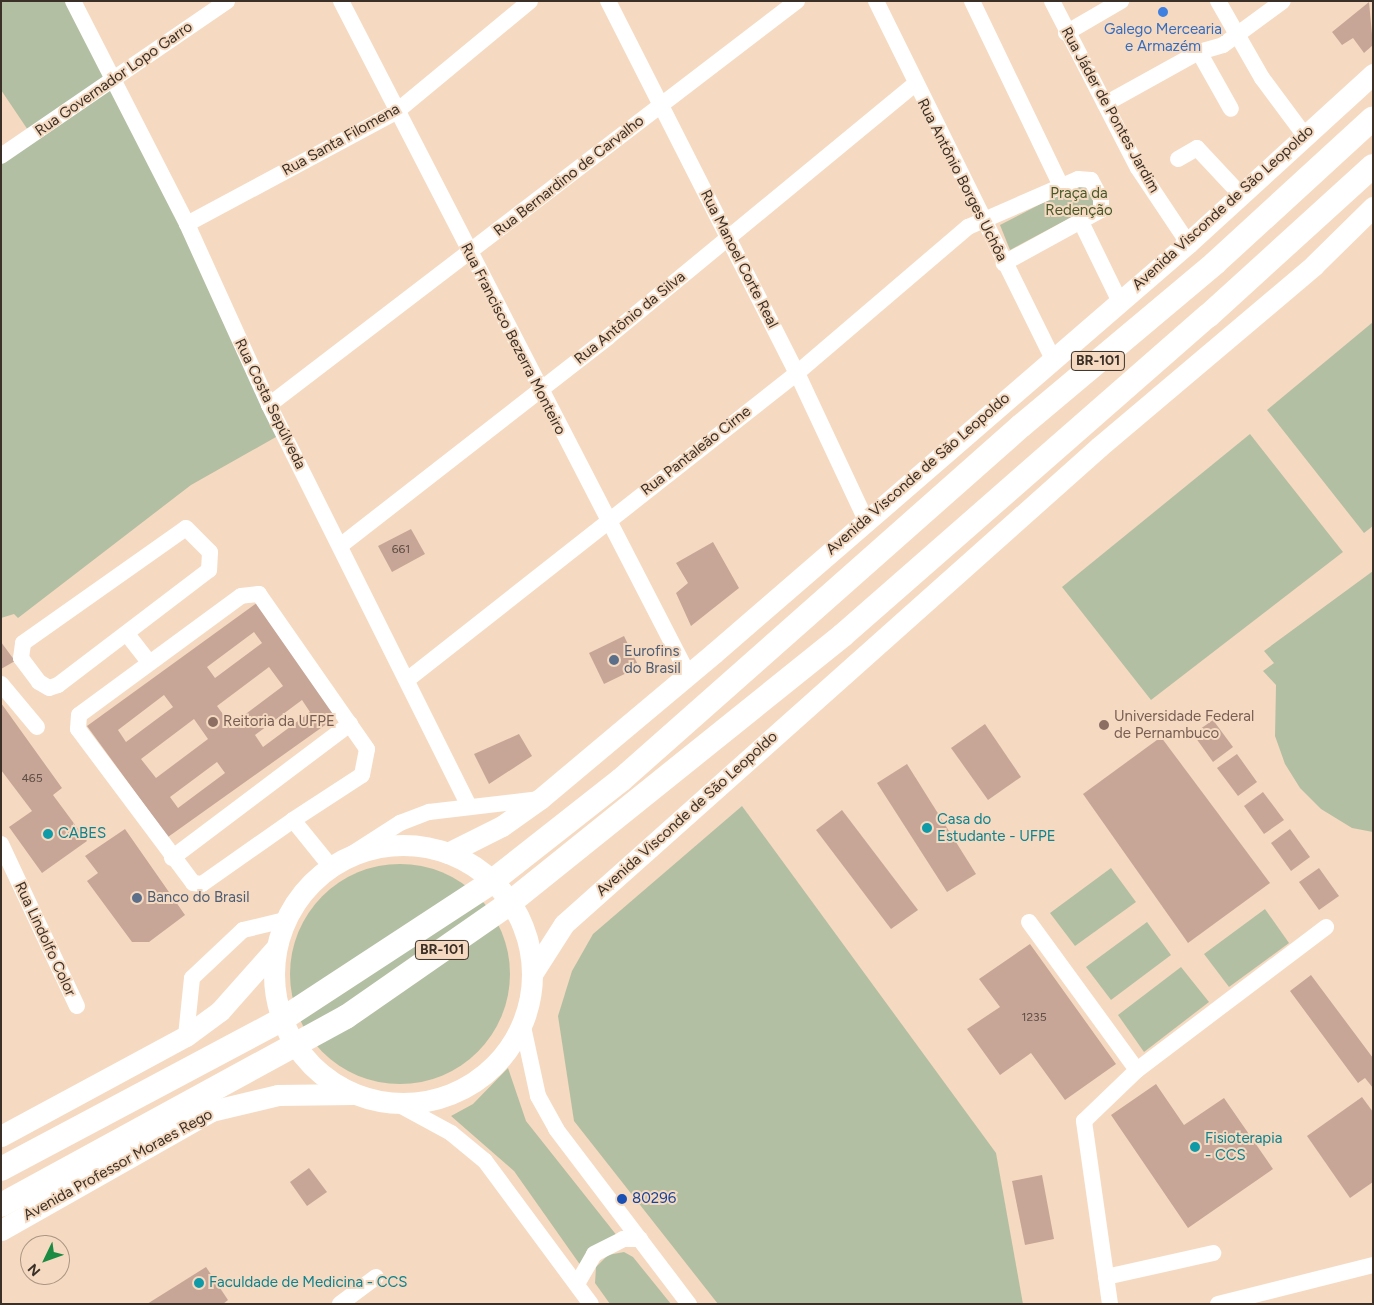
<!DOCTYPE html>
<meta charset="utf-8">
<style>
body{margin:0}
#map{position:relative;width:1374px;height:1305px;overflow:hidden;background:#f5dac1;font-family:Figtree,sans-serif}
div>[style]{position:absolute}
.green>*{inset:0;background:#b3bfa3}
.round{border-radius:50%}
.building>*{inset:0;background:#c7a697}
.minor>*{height:16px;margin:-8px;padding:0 8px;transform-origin:8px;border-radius:8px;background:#fff}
.major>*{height:21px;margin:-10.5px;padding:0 10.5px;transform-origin:10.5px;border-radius:10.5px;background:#fff}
.major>.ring{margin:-10.5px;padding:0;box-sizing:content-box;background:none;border:21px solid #fff;border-radius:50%}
.highway>*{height:24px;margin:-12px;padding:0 12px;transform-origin:12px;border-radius:12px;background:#fff}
.dots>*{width:14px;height:14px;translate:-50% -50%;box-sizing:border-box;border:2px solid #f5dac1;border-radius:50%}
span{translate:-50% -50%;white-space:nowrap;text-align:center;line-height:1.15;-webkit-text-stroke:4px #f5dac1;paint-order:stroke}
.number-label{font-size:12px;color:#5e4e43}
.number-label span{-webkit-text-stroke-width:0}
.shield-label span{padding:1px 4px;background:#f5dac1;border:1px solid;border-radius:4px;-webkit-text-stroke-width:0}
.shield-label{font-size:14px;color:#3b3027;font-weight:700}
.shop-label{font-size:15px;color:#366cbe}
.street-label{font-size:15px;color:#3b3027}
.park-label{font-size:15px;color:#485a2b}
.service-label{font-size:15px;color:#4e5e75}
.left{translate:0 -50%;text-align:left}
.education-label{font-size:15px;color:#785e54}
.culture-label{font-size:15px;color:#0d838f}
.transit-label{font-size:15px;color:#164399}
.frame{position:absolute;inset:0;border:2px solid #3b3027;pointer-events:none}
.north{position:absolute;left:20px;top:1235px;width:50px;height:50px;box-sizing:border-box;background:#f5dac1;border:1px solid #ab9683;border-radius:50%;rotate:228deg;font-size:14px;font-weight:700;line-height:20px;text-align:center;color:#3b3027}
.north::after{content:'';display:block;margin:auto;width:18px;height:22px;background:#1b8b43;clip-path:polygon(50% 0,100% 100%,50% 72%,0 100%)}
</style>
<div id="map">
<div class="green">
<i style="clip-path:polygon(1px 1px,72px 1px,283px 433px,191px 485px,18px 618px,14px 614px,1px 618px,1px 157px,32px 136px,1px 90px)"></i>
<i style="clip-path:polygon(1083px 182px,1098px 203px,1010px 250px,1000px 225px)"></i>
<i style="clip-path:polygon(1373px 322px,1373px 526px,1364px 533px,1267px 410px)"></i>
<i style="clip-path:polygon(1250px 434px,1343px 552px,1151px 700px,1062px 587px)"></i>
<i style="clip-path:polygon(1373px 571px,1373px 832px,1352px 828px,1321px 809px,1300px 788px,1285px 764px,1275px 736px,1276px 685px,1263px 671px,1274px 663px,1264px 651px)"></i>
<i style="clip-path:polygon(742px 806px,996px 1153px,1023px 1304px,718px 1304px,574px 1121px,558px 1016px,572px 971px,593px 934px)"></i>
<i class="round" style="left:290px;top:864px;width:220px;height:220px"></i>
<i style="clip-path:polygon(1111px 868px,1136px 902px,1075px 946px,1050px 913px)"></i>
<i style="clip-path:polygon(1265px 909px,1289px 943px,1229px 987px,1204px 954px)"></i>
<i style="clip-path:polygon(1147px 922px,1171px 955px,1111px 1000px,1086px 967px)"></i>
<i style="clip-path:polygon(1181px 967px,1209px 1002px,1144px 1052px,1118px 1015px)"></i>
<i style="clip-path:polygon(508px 1068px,526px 1121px,618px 1237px,581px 1266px,514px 1171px,451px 1116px,473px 1104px)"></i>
<i style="clip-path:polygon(624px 1252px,633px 1257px,671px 1304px,610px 1304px,595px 1283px,596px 1267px,608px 1255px)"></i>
</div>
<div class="building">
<i style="clip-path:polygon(1369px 2px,1373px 45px,1364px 53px,1353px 38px,1342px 45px,1332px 32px)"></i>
<i style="clip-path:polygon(411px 529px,425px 554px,392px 572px,378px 546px)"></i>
<i style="clip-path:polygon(713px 542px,739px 588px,691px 626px,676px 593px,688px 583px,676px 563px)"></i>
<i style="clip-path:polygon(evenodd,261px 600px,342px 713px,168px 837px,87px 726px,261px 600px,254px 632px,262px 643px,215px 678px,207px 667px,254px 632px,261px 600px,269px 667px,283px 686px,231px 725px,217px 706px,269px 667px,261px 600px,164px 695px,173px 707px,126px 742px,118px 730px,164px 695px,261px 600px,302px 700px,310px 712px,263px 747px,255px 735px,302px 700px,261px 600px,194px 719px,208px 739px,156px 778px,141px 759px,194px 719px,261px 600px,217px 762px,225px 773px,178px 808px,170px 797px,217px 762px)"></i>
<i style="clip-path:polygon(624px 636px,639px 667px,604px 684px,589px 653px)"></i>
<i style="clip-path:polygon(1px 642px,15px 661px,1px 669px)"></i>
<i style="clip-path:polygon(1px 703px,62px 788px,53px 795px,87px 841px,42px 873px,9px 827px,32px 811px,1px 770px)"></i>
<i style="clip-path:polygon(1213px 720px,1233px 747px,1213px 762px,1193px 734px)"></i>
<i style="clip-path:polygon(985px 724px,1021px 777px,988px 800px,951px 748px)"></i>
<i style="clip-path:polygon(519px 734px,532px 756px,489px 784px,474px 754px)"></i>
<i style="clip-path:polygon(1161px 737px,1270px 883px,1188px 943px,1083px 794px)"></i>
<i style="clip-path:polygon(1237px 754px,1257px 782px,1238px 796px,1217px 768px)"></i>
<i style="clip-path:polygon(907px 764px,976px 874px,947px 892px,877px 783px)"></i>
<i style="clip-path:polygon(1263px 792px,1284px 820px,1264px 834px,1244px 806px)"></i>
<i style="clip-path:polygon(842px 810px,918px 910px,891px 929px,816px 830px)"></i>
<i style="clip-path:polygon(125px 829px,185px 915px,149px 942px,132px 942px,87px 881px,98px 873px,85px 856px)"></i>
<i style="clip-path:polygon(1290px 829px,1310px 857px,1291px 871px,1271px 843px)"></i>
<i style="clip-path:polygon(1319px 868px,1339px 896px,1319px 910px,1299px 882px)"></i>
<i style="clip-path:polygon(1030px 944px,1116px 1064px,1065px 1100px,1031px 1053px,1000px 1075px,967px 1029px,1000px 1007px,979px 979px)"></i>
<i style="clip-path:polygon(1311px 975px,1373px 1058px,1373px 1088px,1365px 1078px,1358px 1083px,1290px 991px)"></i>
<i style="clip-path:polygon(1156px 1084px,1184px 1125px,1224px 1098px,1273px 1169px,1188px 1228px,1111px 1115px)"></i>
<i style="clip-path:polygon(1362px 1097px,1373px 1112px,1373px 1182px,1350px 1198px,1307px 1136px)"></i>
<i style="clip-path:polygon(309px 1168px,327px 1192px,307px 1206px,290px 1182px)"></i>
<i style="clip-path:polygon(1042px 1175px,1054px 1239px,1025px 1245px,1012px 1181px)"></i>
<i style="clip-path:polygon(206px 1267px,228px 1300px,223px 1304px,147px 1304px)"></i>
</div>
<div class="minor">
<i style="left:73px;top:1px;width:250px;rotate:62.9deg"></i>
<i style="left:187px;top:224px;width:199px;rotate:65.6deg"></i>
<i style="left:269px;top:405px;width:449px;rotate:63.5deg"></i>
<i style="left:341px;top:1px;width:757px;rotate:62.72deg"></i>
<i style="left:608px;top:1px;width:417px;rotate:63.1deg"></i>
<i style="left:797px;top:373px;width:160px;rotate:64.9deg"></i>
<i style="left:876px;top:1px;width:397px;rotate:63.7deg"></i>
<i style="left:972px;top:1px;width:205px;rotate:64.3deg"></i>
<i style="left:1052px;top:1px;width:188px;rotate:62.8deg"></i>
<i style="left:1138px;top:168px;width:90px;rotate:56.3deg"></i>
<i style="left:1218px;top:1px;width:89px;rotate:60.3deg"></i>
<i style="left:1262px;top:78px;width:72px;rotate:53.4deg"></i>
<i style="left:1066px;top:33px;width:64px;rotate:-30.2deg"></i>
<i style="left:1199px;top:52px;width:65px;rotate:60.7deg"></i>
<i style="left:1105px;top:104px;width:107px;rotate:-29deg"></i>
<i style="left:1199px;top:52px;width:25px;rotate:-16deg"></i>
<i style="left:1223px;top:45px;width:74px;rotate:-36.3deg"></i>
<i style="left:1px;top:156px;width:274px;rotate:-34.4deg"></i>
<i style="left:1178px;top:159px;width:22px;rotate:-30deg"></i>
<i style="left:1197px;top:148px;width:64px;rotate:46.9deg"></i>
<i style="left:1081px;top:222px;width:87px;rotate:64deg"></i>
<i style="left:187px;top:224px;width:237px;rotate:-28.2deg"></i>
<i style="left:396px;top:112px;width:174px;rotate:-39.6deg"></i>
<i style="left:269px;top:405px;width:665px;rotate:-37.42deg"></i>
<i style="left:186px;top:528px;width:34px;rotate:45deg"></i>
<i style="left:210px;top:552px;width:18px;rotate:93deg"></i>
<i style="left:209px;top:570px;width:190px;rotate:142.7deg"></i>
<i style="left:58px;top:685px;width:9px;rotate:162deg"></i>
<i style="left:49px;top:688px;width:12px;rotate:-149deg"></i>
<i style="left:39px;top:682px;width:30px;rotate:-127deg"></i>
<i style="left:21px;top:658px;width:15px;rotate:-82deg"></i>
<i style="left:23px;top:643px;width:199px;rotate:-35.2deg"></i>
<i style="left:340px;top:546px;width:340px;rotate:-37.9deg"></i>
<i style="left:608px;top:337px;width:398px;rotate:-39.5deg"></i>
<i style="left:127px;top:634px;width:36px;rotate:52deg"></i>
<i style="left:407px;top:680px;width:496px;rotate:-38.2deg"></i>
<i style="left:797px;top:373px;width:225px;rotate:-40.5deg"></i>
<i style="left:968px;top:227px;width:120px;rotate:-23.6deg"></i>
<i style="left:1078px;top:179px;width:13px;rotate:4deg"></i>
<i style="left:1091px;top:180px;width:21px;rotate:62deg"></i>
<i style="left:1101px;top:199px;width:11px;rotate:90deg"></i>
<i style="left:1101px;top:210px;width:111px;rotate:151.3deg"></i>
<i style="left:1px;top:684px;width:56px;rotate:50.1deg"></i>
<i style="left:293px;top:820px;width:82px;rotate:-33.1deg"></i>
<i style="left:362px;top:775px;width:26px;rotate:-79deg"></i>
<i style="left:367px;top:749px;width:189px;rotate:-124.9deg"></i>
<i style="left:259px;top:594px;width:18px;rotate:174deg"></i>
<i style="left:241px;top:596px;width:201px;rotate:143.7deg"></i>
<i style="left:79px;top:715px;width:14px;rotate:94deg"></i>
<i style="left:78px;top:729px;width:192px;rotate:53.2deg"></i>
<i style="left:193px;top:883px;width:9px;rotate:6deg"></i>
<i style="left:202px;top:884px;width:111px;rotate:-35.1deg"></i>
<i style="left:293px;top:820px;width:60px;rotate:51deg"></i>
<i style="left:1px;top:844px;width:179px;rotate:64.9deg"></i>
<i style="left:172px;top:858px;width:223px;rotate:-37deg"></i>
<i style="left:344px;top:859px;width:67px;rotate:-32.7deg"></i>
<i style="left:400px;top:823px;width:31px;rotate:-21deg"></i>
<i style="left:429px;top:812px;width:112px;rotate:-6.7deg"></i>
<i style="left:1029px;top:922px;width:183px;rotate:53.9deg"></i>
<i style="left:522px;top:1022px;width:76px;rotate:77.8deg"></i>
<i style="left:538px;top:1096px;width:38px;rotate:61deg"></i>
<i style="left:556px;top:1129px;width:220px;rotate:52.8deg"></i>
<i style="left:186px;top:1036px;width:58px;rotate:-84.1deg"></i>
<i style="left:192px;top:978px;width:70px;rotate:-43.3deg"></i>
<i style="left:243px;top:930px;width:43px;rotate:-13.4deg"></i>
<i style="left:394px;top:1102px;width:65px;rotate:28.5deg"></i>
<i style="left:451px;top:1133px;width:44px;rotate:39.5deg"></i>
<i style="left:485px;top:1161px;width:178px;rotate:53.5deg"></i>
<i style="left:1106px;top:1277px;width:110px;rotate:-12.6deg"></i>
<i style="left:577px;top:1284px;width:34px;rotate:-60deg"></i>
<i style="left:594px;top:1254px;width:33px;rotate:-27deg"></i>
<i style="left:623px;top:1239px;width:17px"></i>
<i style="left:340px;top:1304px;width:45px;rotate:-36.9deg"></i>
<i style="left:1110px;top:1304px;width:185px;rotate:-98.1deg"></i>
<i style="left:1084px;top:1121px;width:74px;rotate:-43.9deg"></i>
<i style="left:1137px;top:1070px;width:237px;rotate:-37.1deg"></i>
<i style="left:1218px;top:1304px;width:160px;rotate:-14.1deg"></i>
</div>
<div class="major">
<i class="ring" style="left:274px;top:845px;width:237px;height:237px"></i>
<i style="left:448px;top:853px;width:60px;rotate:-26.6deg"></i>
<i style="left:502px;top:826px;width:47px;rotate:-35.4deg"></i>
<i style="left:540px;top:799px;width:227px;rotate:-40deg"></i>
<i style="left:714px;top:653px;width:627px;rotate:-40.86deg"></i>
<i style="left:1188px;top:243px;width:251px;rotate:-42.4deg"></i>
<i style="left:532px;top:974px;width:59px;rotate:-57.4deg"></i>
<i style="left:564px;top:924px;width:717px;rotate:-41.72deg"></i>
<i style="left:1099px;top:447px;width:282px;rotate:-40.2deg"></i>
<i style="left:1314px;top:265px;width:83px;rotate:-44.5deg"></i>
<i style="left:1px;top:1136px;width:210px;rotate:-28.4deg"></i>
<i style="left:186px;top:1036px;width:42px;rotate:-36.3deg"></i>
<i style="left:220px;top:1011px;width:84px;rotate:-48.4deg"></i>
<i style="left:1px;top:1230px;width:241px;rotate:-29.5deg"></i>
<i style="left:211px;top:1111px;width:69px;rotate:-13.4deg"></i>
<i style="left:278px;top:1095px;width:74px;rotate:-0.8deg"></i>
</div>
<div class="highway">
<i style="left:1px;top:1169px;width:317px;rotate:-28deg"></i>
<i style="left:281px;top:1020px;width:250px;rotate:-33.2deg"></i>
<i style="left:490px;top:883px;width:167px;rotate:-38.2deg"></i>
<i style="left:621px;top:780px;width:534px;rotate:-41.51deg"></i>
<i style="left:1021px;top:426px;width:253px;rotate:-40deg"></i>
<i style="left:1215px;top:263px;width:214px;rotate:-42.5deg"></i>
<i style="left:1px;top:1205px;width:393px;rotate:-28.6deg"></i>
<i style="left:346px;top:1017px;width:195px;rotate:-34.8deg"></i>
<i style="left:506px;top:906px;width:432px;rotate:-38.8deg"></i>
<i style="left:843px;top:635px;width:485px;rotate:-41.2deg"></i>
<i style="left:1208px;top:316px;width:223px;rotate:-42.3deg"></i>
</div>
<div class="dots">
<i style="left:1163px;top:12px;background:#3f7fe0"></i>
<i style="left:614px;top:660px;background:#5c6f8a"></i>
<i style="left:213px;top:722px;background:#8d6e63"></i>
<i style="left:1104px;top:725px;background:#8d6e63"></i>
<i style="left:927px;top:828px;background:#0f9aa8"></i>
<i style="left:48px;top:834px;background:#0f9aa8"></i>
<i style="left:137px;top:898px;background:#5c6f8a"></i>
<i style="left:1195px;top:1147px;background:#0f9aa8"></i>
<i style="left:622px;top:1199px;background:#1a4fb4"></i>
<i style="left:199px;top:1283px;background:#0f9aa8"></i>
</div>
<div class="number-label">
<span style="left:401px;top:550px">661</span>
<span style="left:32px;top:779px">465</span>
<span style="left:1034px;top:1018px">1235</span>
</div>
<div class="shield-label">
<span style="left:1098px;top:361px">BR-101</span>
<span style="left:442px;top:950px">BR-101</span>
</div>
<div class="shop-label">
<span style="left:1163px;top:38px">Galego Mercearia<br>e Armazém</span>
</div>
<div class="street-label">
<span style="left:114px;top:79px;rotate:-35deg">Rua Governador Lopo Garro</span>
<span style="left:1110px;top:110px;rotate:61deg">Rua Jáder de Pontes Jardim</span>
<span style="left:341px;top:140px;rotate:-29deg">Rua Santa Filomena</span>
<span style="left:569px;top:176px;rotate:-38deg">Rua Bernardino de Carvalho</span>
<span style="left:962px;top:180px;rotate:63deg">Rua Antônio Borges Uchôa</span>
<span style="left:1223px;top:208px;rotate:-42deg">Avenida Visconde de São Leopoldo</span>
<span style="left:739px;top:259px;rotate:63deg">Rua Manoel Corte Real</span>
<span style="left:630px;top:318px;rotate:-39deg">Rua Antônio da Silva</span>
<span style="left:513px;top:339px;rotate:63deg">Rua Francisco Bezerra Monteiro</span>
<span style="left:270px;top:404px;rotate:64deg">Rua Costa Sepúlveda</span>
<span style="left:696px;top:451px;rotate:-38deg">Rua Pantaleão Cirne</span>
<span style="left:918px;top:474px;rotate:-41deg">Avenida Visconde de São Leopoldo</span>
<span style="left:687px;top:814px;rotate:-42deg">Avenida Visconde de São Leopoldo</span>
<span style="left:45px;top:939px;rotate:65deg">Rua Lindolfo Color</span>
<span style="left:118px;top:1165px;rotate:-29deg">Avenida Professor Moraes Rego</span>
</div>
<div class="park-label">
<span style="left:1079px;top:202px">Praça da<br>Redenção</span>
</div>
<div class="service-label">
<span class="left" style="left:624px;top:660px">Eurofins<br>do Brasil</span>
<span class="left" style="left:147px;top:898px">Banco do Brasil</span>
</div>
<div class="education-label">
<span class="left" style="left:1114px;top:725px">Universidade Federal<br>de Pernambuco</span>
<span class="left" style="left:223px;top:722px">Reitoria da UFPE</span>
</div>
<div class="culture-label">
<span class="left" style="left:937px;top:828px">Casa do<br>Estudante - UFPE</span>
<span class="left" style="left:58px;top:834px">CABES</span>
<span class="left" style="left:1205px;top:1147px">Fisioterapia<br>- CCS</span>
<span class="left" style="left:209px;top:1283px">Faculdade de Medicina - CCS</span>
</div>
<div class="transit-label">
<span class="left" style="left:632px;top:1199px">80296</span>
</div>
<div class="frame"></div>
<div class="north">N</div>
</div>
